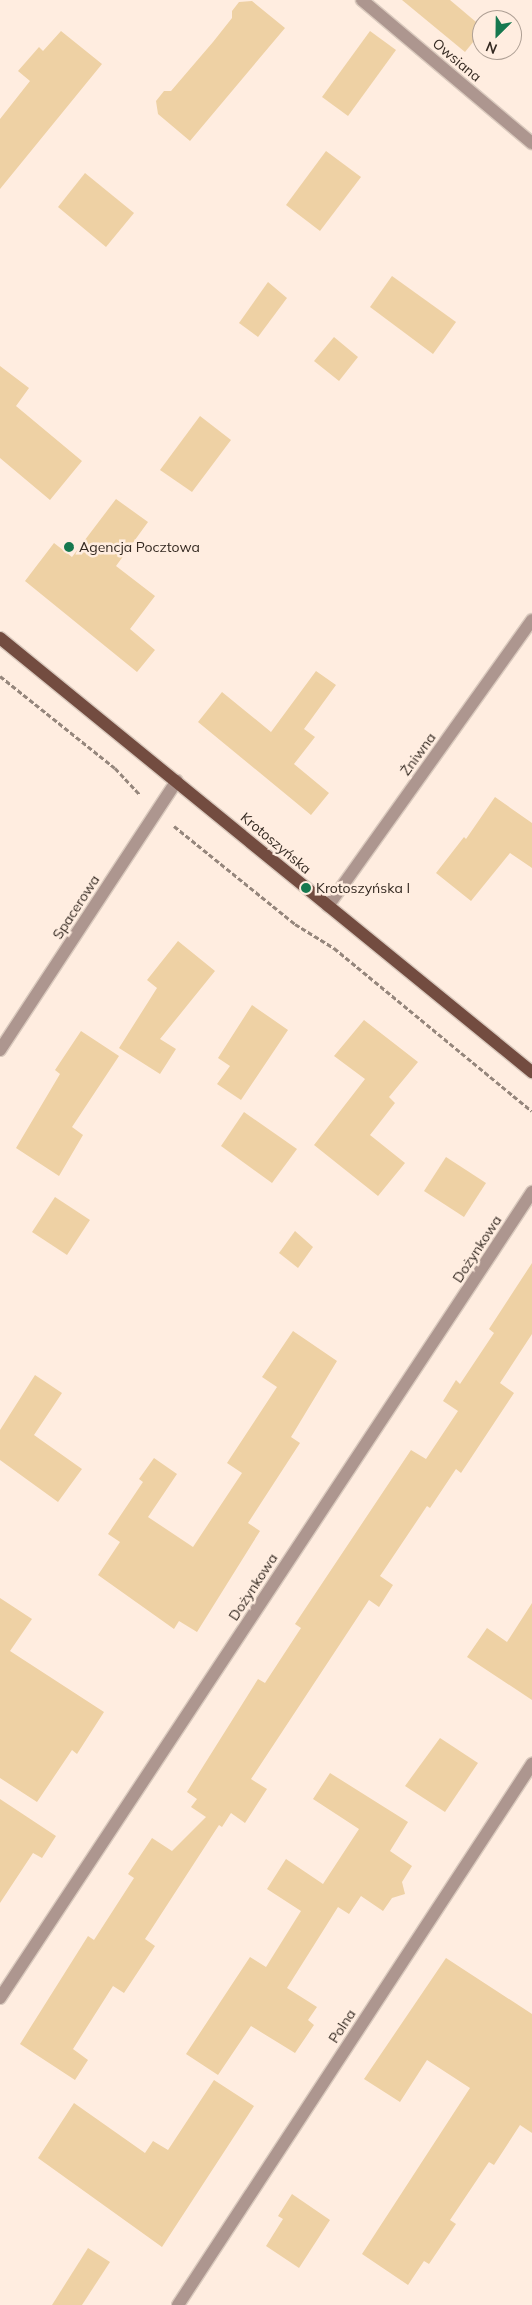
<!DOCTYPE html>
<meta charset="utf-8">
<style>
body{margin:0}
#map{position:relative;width:532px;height:2305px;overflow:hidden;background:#ffede0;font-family:Mulish,sans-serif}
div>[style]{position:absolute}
.building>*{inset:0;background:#eed1a4}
.path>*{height:3px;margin-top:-1.5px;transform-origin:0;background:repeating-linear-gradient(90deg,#95867c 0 5px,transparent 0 7.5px)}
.roads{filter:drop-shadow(1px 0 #dacabe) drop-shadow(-1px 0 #dacabe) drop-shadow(0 1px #dacabe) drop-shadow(0 -1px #dacabe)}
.street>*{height:12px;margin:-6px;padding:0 6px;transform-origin:6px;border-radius:6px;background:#ad968f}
.primary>*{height:12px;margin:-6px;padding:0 6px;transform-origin:6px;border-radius:6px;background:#734c40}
.dots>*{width:14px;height:14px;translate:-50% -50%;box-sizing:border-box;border:2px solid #ffede0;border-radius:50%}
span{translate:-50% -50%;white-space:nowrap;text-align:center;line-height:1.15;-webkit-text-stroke:5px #ffede0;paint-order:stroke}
.street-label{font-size:14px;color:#342921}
.poi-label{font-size:14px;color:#342921}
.left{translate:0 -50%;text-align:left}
.north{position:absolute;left:472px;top:10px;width:50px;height:50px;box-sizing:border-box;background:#ffede0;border:1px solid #ae9f94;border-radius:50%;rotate:203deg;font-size:14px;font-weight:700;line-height:20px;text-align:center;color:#342921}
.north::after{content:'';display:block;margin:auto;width:18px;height:22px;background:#16784f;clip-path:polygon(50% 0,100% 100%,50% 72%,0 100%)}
</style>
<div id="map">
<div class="building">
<i style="clip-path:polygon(402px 0,450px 0,482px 27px,482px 31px,465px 52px)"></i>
<i style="clip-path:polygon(252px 1px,285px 28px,190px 141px,158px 114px,156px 101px,164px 91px,171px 91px,213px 42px,232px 18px,232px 11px,239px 2px)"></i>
<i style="clip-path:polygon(61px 31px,102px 64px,0 189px,0 119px,30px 81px,18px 71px,39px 47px,43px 51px)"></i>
<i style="clip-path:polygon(370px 31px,396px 50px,348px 116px,322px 97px)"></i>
<i style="clip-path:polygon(326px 151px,361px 177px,320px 231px,286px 205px)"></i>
<i style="clip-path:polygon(85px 173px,134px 213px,106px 247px,58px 207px)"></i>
<i style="clip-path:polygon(392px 276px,456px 322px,433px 354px,370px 307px)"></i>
<i style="clip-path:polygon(268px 282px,287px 298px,258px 337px,239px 323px)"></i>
<i style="clip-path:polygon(334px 337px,358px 357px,339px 381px,314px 361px)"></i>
<i style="clip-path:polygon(0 366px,29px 388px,16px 406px,82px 461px,50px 500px,0 458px)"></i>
<i style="clip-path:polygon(200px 416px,231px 440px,192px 492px,160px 470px)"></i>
<i style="clip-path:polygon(116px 499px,148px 522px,116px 566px,155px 596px,130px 629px,155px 650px,137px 672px,25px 581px,54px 543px,72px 557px)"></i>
<i style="clip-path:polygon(316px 671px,336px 685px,304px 729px,315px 737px,294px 764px,329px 793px,311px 815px,198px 722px,222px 692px,271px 732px)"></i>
<i style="clip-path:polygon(495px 797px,532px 823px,532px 868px,510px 853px,471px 901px,436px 873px,464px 837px,466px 839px)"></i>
<i style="clip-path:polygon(178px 941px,215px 971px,160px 1039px,176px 1049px,160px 1074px,119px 1048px,157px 988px,147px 980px)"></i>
<i style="clip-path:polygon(252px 1005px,288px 1030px,241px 1100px,217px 1084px,230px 1066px,218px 1058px)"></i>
<i style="clip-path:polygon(364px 1020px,418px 1062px,389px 1097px,395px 1103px,370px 1135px,405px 1163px,378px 1196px,314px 1145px,365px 1079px,334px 1056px)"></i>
<i style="clip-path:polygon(81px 1031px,119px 1056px,72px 1127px,83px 1135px,59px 1176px,16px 1148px,60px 1074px,55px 1070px)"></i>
<i style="clip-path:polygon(244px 1112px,297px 1149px,272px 1183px,221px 1146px)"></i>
<i style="clip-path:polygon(446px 1157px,486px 1183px,464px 1217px,424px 1191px)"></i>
<i style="clip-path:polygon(55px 1197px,90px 1220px,67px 1255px,32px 1232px)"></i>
<i style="clip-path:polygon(295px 1231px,313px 1247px,298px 1268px,279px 1253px)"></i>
<i style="clip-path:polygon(532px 1263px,532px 1334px,500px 1383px,514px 1393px,461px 1473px,456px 1469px,430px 1508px,427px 1506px,380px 1576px,393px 1585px,379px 1607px,369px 1600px,251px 1779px,267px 1789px,245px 1823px,231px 1813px,222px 1827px,219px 1825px,145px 1939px,155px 1946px,124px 1993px,113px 1986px,73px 2049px,88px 2060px,75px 2080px,20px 2044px,88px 1936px,94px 1940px,134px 1878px,128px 1874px,152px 1838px,172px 1851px,206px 1817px,191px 1807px,197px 1799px,187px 1792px,258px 1679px,265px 1683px,301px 1628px,295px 1624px,411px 1450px,426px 1459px,458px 1411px,443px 1401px,456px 1380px,460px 1384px,494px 1333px,489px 1329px)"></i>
<i style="clip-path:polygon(293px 1331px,337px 1361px,291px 1437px,300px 1443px,248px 1523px,260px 1531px,197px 1632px,179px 1621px,174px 1629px,98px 1575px,120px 1542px,108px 1534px,143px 1482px,139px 1479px,154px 1458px,177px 1474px,148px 1517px,193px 1547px,242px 1473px,227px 1463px,277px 1387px,262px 1377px)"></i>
<i style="clip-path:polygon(35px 1375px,62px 1393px,34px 1435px,82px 1469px,58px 1502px,0 1460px,0 1430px)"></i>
<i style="clip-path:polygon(0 1598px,32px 1619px,10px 1651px,104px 1712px,77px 1754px,72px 1750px,37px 1802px,0 1778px)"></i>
<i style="clip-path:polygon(532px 1603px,532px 1700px,467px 1657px,487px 1628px,507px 1642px)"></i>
<i style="clip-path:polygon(440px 1738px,478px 1763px,445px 1812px,405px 1786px)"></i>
<i style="clip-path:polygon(330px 1773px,408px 1822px,390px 1851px,412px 1866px,402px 1882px,405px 1894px,392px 1898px,383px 1911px,361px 1896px,349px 1914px,338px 1907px,287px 1988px,317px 2007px,308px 2020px,314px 2025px,295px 2053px,251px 2026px,218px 2075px,186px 2054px,250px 1957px,266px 1967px,301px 1911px,267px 1889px,286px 1859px,323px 1884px,359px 1829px,313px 1799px)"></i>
<i style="clip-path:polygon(0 1799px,56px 1836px,42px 1858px,33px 1853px,0 1903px)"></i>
<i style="clip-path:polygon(446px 1958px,532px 2014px,532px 2133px,520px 2125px,494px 2165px,489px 2162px,450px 2220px,456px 2224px,429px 2264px,424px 2261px,408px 2285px,362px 2254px,470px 2088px,427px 2060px,400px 2102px,364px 2079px)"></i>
<i style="clip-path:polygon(214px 2080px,254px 2106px,162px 2247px,38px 2158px,74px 2103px,145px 2153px,153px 2141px,168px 2150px)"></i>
<i style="clip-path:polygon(292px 2194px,330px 2220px,299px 2268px,266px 2246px,283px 2219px,278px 2216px)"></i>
<i style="clip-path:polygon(88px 2248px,110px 2262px,82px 2305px,52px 2305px)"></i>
</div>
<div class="path">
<i style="left:0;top:676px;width:147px;rotate:38.7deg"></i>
<i style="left:115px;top:768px;width:37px;rotate:47deg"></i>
<i style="left:174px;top:826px;width:156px;rotate:39deg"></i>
<i style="left:295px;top:924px;width:46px;rotate:31.6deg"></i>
<i style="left:334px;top:948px;width:256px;rotate:39.5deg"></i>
</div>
<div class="roads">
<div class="street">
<i style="left:362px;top:0;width:222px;rotate:40.1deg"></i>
<i style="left:328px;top:906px;width:351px;rotate:-54.5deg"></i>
<i style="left:0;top:1050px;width:322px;rotate:-56.7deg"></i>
<i style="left:0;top:1998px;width:966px;rotate:-56.57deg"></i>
<i style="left:178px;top:2305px;width:647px;rotate:-56.8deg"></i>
</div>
<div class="primary">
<i style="left:0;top:638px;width:687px;rotate:39.21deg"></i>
</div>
</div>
<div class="dots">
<i style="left:69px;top:547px;background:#16784f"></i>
<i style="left:306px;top:888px;background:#16784f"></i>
</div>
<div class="street-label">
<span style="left:457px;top:60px;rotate:40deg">Owsiana</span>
<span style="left:418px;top:754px;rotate:-54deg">Żniwna</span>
<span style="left:276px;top:843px;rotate:40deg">Krotoszyńska</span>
<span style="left:76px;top:907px;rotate:-57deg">Spacerowa</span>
<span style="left:477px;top:1249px;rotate:-57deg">Dożynkowa</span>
<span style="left:253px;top:1587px;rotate:-57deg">Dożynkowa</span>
<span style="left:342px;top:2026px;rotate:-57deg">Polna</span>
</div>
<div class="poi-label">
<span class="left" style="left:79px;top:547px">Agencja Pocztowa</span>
<span class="left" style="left:316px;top:888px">Krotoszyńska I</span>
</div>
<div class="north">N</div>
</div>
